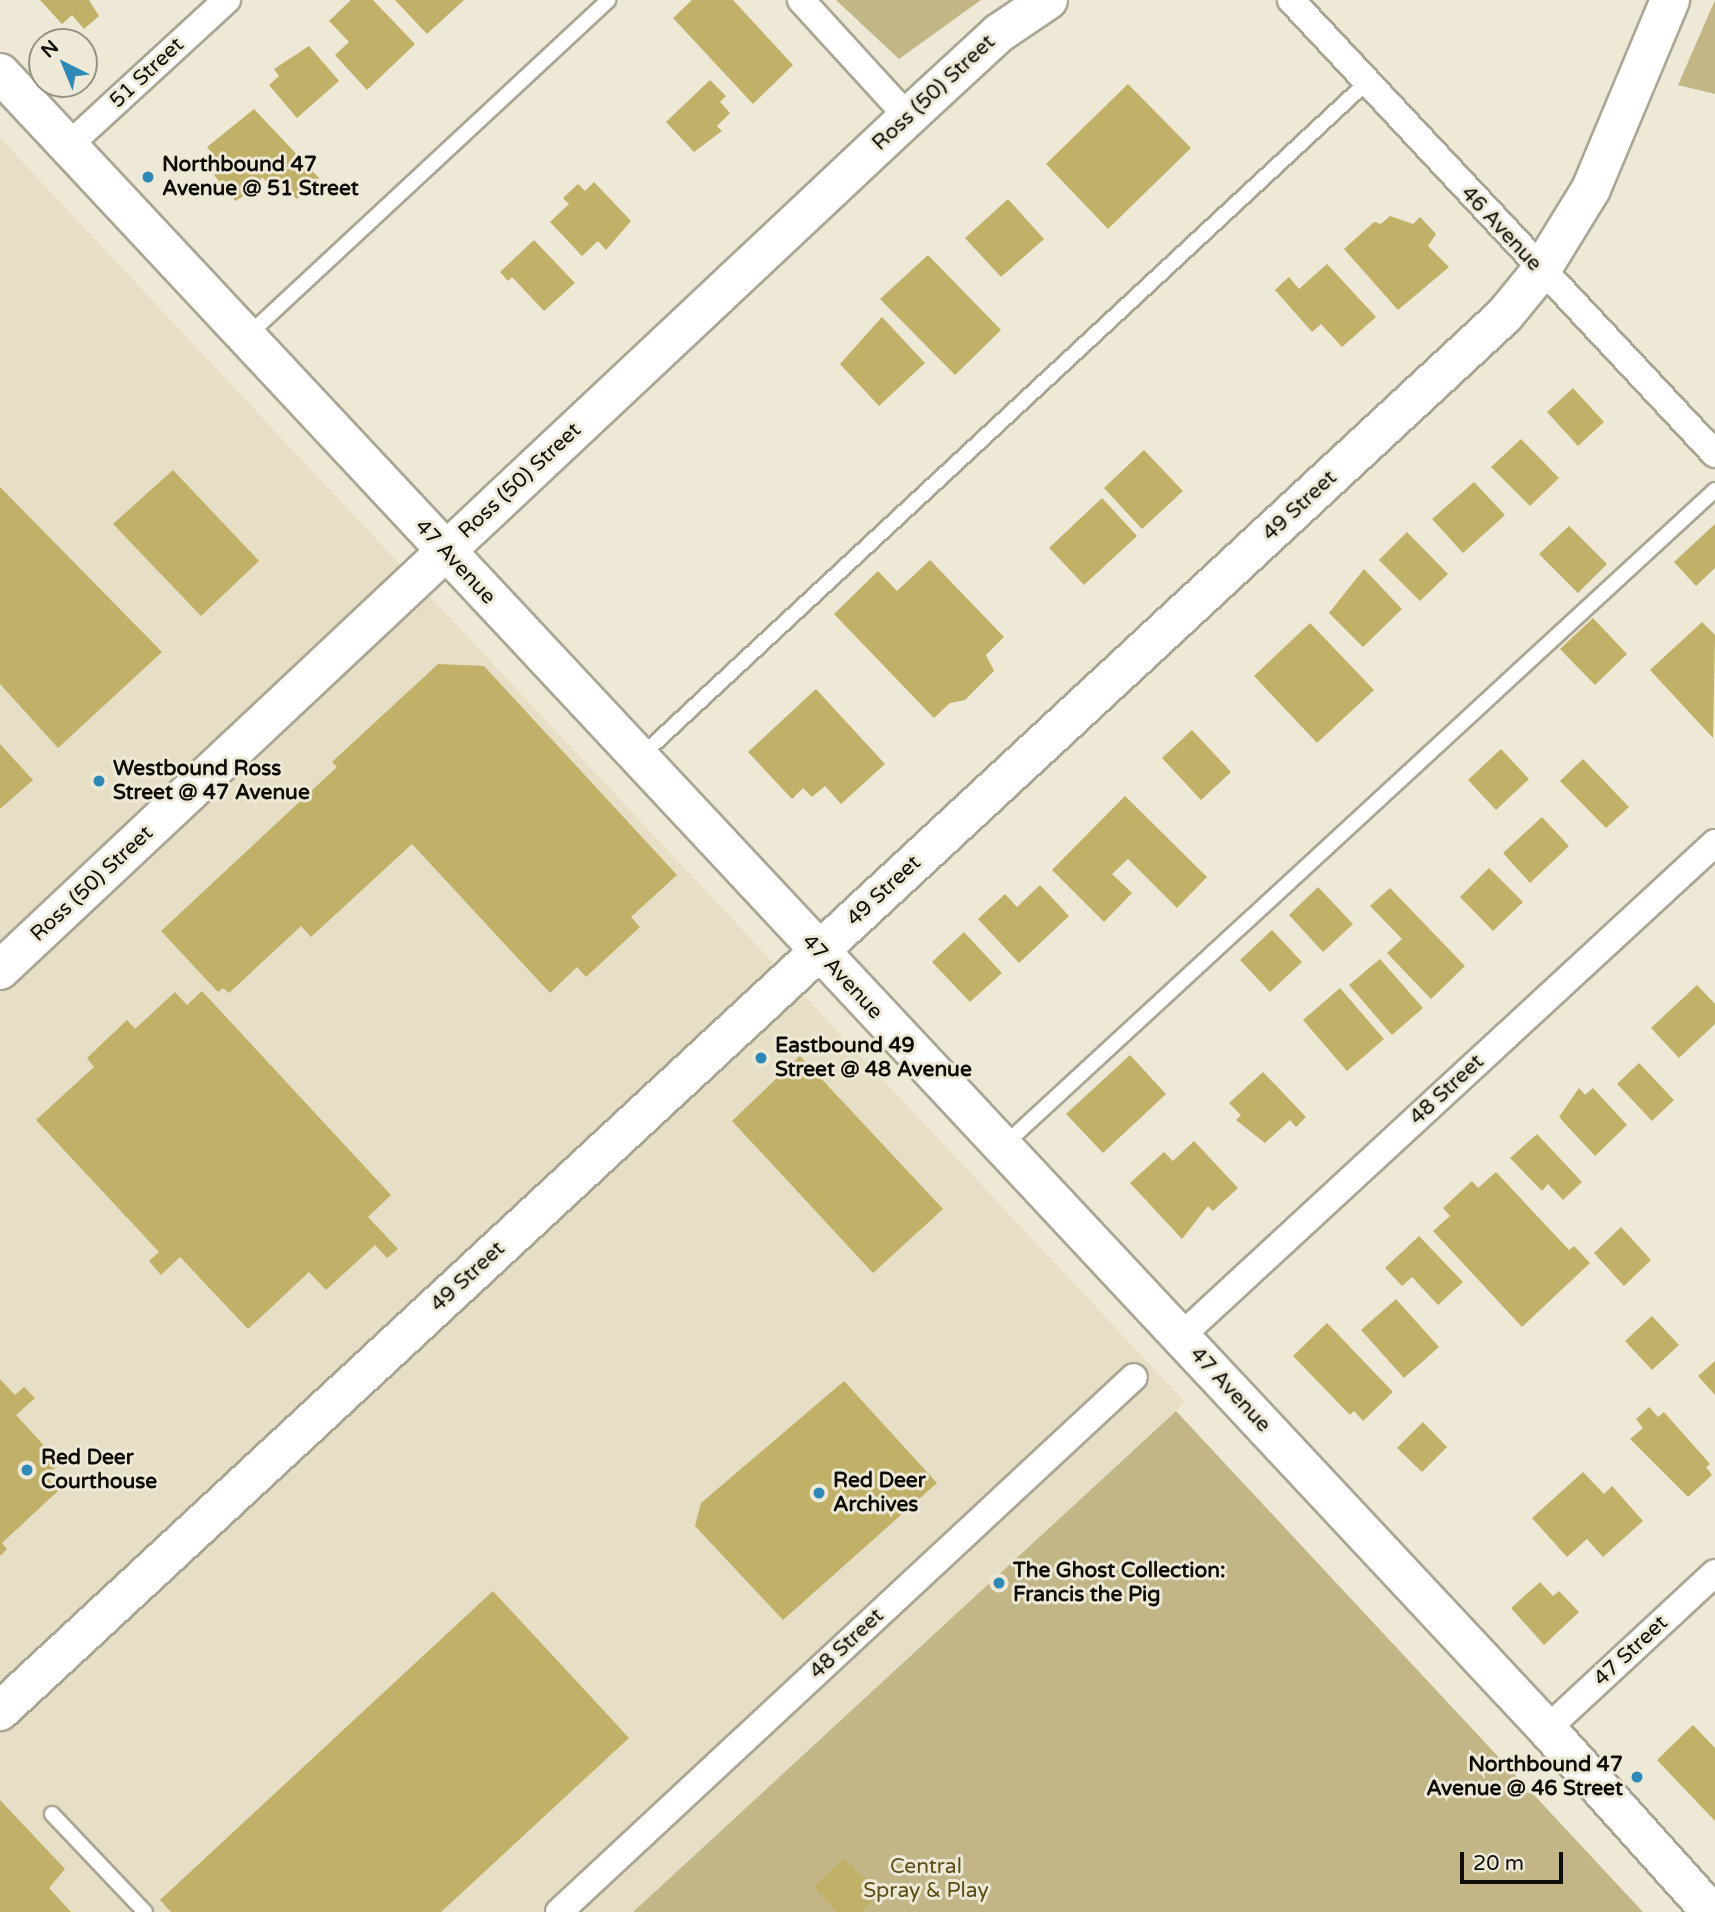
<!DOCTYPE html>
<style>
body{margin:0}
#map{position:relative;width:1715px;height:1912px;overflow:hidden;background:#ede9d6;font-family:"Varela Round",sans-serif}
div>[style]{position:absolute}
.built>*{inset:0;background:#e6dfc5}
.green>*{inset:0;background:#c2b686}
.building>*{inset:0;background:#c1b068}
.roads{filter:drop-shadow(2px 0 #aaa694) drop-shadow(-2px 0 #aaa694) drop-shadow(0 2px #aaa694) drop-shadow(0 -2px #aaa694)}
.lane>*{height:14px;margin:-7px;padding:0 7px;transform-origin:7px;border-radius:7px;background:#fff}
.street>*{height:26px;margin:-13px;padding:0 13px;transform-origin:13px;border-radius:13px;background:#fff}
.secondary>*{height:38px;margin:-19px;padding:0 19px;transform-origin:19px;border-radius:19px;background:#fff}
.dots>*{width:19px;height:19px;translate:-50% -50%;box-sizing:border-box;border:4px solid #ede9d6;border-radius:50%}
span{translate:-50% -50%;white-space:nowrap;text-align:center;line-height:1.15;-webkit-text-stroke:6px #ede9d6;paint-order:stroke}
.street-label{font-size:21px;color:#0f0d07}
.poi-label{font-size:21px;color:#0f0d07;font-weight:700}
.left{translate:0 -50%;text-align:left}
.right{translate:-100% -50%;text-align:right}
.park-label{font-size:21px;color:#5a4d16}
.north{position:absolute;left:28px;top:28px;width:70px;height:70px;box-sizing:border-box;background:#ede9d6;border:2px solid #949183;border-radius:50%;rotate:317deg;font-size:19px;font-weight:700;line-height:28px;text-align:center;color:#0f0d07}
.north::after{content:'';display:block;margin:auto;width:24px;height:32px;background:#2f89b6;clip-path:polygon(50% 0,100% 100%,50% 72%,0 100%)}
.scale{position:absolute;left:1460px;top:1852px;width:103px;height:32px;box-sizing:border-box;border:4px solid #0f0d07;border-top:0;padding-left:9px;font-size:21px;line-height:24px;white-space:nowrap;color:#0f0d07;-webkit-text-stroke:5px #ede9d6;paint-order:stroke}
</style>
<div id="map">
<div class="built">
<i style="clip-path:polygon(0 138px,1185px 1402px,633px 1912px,0 1912px)"></i>
</div>
<div class="green">
<i style="clip-path:polygon(836px 0,981px 0,899px 59px)"></i>
<i style="clip-path:polygon(1715px 0,1715px 94px,1678px 85px)"></i>
<i style="clip-path:polygon(1176px 1411px,1643px 1912px,633px 1912px)"></i>
</div>
<div class="building">
<i style="clip-path:polygon(40px 0,89px 0,99px 16px,84px 29px,72px 15px,62px 24px)"></i>
<i style="clip-path:polygon(351px 0,373px 0,415px 44px,367px 90px,335px 55px,349px 42px,329px 21px)"></i>
<i style="clip-path:polygon(395px 0,464px 0,427px 34px)"></i>
<i style="clip-path:polygon(692px 0,733px 0,793px 65px,753px 104px,673px 18px)"></i>
<i style="clip-path:polygon(309px 46px,339px 81px,297px 118px,269px 85px,279px 76px,274px 69px)"></i>
<i style="clip-path:polygon(710px 80px,726px 96px,720px 102px,730px 113px,717px 126px,722px 131px,694px 152px,666px 122px)"></i>
<i style="clip-path:polygon(1128px 84px,1191px 148px,1108px 229px,1046px 164px)"></i>
<i style="clip-path:polygon(254px 109px,319px 178px,297px 199px,288px 190px,281px 196px,262px 177px,257px 189px,235px 201px,214px 175px,223px 167px,207px 147px)"></i>
<i style="clip-path:polygon(594px 182px,631px 221px,606px 250px,598px 241px,582px 256px,550px 222px,569px 204px,563px 198px,578px 184px,585px 191px)"></i>
<i style="clip-path:polygon(1008px 199px,1044px 239px,1001px 277px,965px 238px)"></i>
<i style="clip-path:polygon(1390px 216px,1413px 224px,1420px 217px,1436px 234px,1428px 246px,1449px 267px,1398px 310px,1344px 249px,1374px 222px,1381px 224px)"></i>
<i style="clip-path:polygon(534px 240px,575px 283px,544px 311px,512px 277px,508px 281px,500px 272px)"></i>
<i style="clip-path:polygon(928px 255px,1001px 330px,955px 375px,880px 299px)"></i>
<i style="clip-path:polygon(1327px 264px,1376px 317px,1342px 347px,1321px 324px,1312px 332px,1275px 290px,1289px 277px,1299px 289px)"></i>
<i style="clip-path:polygon(882px 317px,925px 363px,879px 406px,840px 364px)"></i>
<i style="clip-path:polygon(1573px 388px,1604px 422px,1578px 446px,1547px 412px)"></i>
<i style="clip-path:polygon(1521px 439px,1559px 478px,1530px 506px,1491px 467px)"></i>
<i style="clip-path:polygon(1144px 450px,1183px 491px,1142px 529px,1104px 488px)"></i>
<i style="clip-path:polygon(173px 470px,259px 561px,201px 616px,113px 524px)"></i>
<i style="clip-path:polygon(1474px 482px,1505px 515px,1463px 553px,1432px 519px)"></i>
<i style="clip-path:polygon(0 487px,162px 652px,58px 748px,0 684px)"></i>
<i style="clip-path:polygon(1102px 498px,1137px 536px,1084px 585px,1049px 548px)"></i>
<i style="clip-path:polygon(1715px 524px,1715px 568px,1696px 586px,1674px 562px)"></i>
<i style="clip-path:polygon(1569px 526px,1607px 564px,1578px 593px,1539px 554px)"></i>
<i style="clip-path:polygon(1407px 532px,1448px 574px,1420px 601px,1379px 560px)"></i>
<i style="clip-path:polygon(930px 560px,1004px 637px,986px 655px,994px 671px,965px 700px,950px 703px,934px 718px,834px 614px,878px 571px,897px 591px)"></i>
<i style="clip-path:polygon(1364px 569px,1402px 609px,1363px 647px,1329px 613px)"></i>
<i style="clip-path:polygon(1593px 618px,1627px 654px,1595px 685px,1560px 649px)"></i>
<i style="clip-path:polygon(1702px 622px,1715px 635px,1713px 738px,1650px 670px)"></i>
<i style="clip-path:polygon(1310px 623px,1374px 690px,1317px 743px,1254px 676px)"></i>
<i style="clip-path:polygon(438px 664px,484px 666px,677px 875px,631px 917px,640px 927px,586px 977px,577px 967px,550px 993px,412px 844px,311px 937px,301px 926px,229px 993px,223px 988px,218px 992px,161px 931px,337px 767px,332px 762px)"></i>
<i style="clip-path:polygon(816px 689px,885px 764px,841px 804px,825px 786px,812px 797px,803px 788px,792px 799px,748px 752px)"></i>
<i style="clip-path:polygon(1192px 730px,1231px 772px,1201px 800px,1162px 758px)"></i>
<i style="clip-path:polygon(0 744px,33px 780px,0 809px)"></i>
<i style="clip-path:polygon(1501px 749px,1529px 779px,1496px 810px,1468px 780px)"></i>
<i style="clip-path:polygon(1583px 759px,1629px 807px,1606px 828px,1560px 781px)"></i>
<i style="clip-path:polygon(1125px 796px,1207px 877px,1177px 908px,1128px 859px,1112px 874px,1132px 893px,1104px 922px,1052px 870px)"></i>
<i style="clip-path:polygon(1542px 817px,1569px 846px,1530px 883px,1503px 853px)"></i>
<i style="clip-path:polygon(1489px 868px,1523px 902px,1493px 931px,1460px 897px)"></i>
<i style="clip-path:polygon(1040px 885px,1069px 916px,1019px 963px,978px 919px,1005px 894px,1017px 907px)"></i>
<i style="clip-path:polygon(1318px 887px,1353px 924px,1323px 952px,1289px 915px)"></i>
<i style="clip-path:polygon(1390px 888px,1465px 966px,1431px 999px,1387px 953px,1402px 939px,1370px 906px)"></i>
<i style="clip-path:polygon(1272px 930px,1302px 962px,1270px 992px,1240px 960px)"></i>
<i style="clip-path:polygon(964px 932px,1002px 973px,970px 1002px,932px 962px)"></i>
<i style="clip-path:polygon(1380px 959px,1423px 1008px,1392px 1035px,1349px 985px)"></i>
<i style="clip-path:polygon(1697px 985px,1715px 1004px,1715px 1024px,1679px 1058px,1651px 1028px)"></i>
<i style="clip-path:polygon(1340px 988px,1384px 1039px,1347px 1071px,1303px 1020px)"></i>
<i style="clip-path:polygon(202px 991px,391px 1195px,368px 1217px,398px 1249px,387px 1258px,375px 1245px,326px 1290px,309px 1272px,248px 1329px,180px 1257px,161px 1275px,149px 1261px,159px 1252px,36px 1120px,94px 1067px,87px 1058px,127px 1020px,135px 1029px,175px 992px,187px 1005px)"></i>
<i style="clip-path:polygon(1130px 1055px,1166px 1094px,1103px 1153px,1066px 1114px)"></i>
<i style="clip-path:polygon(800px 1056px,943px 1209px,873px 1273px,732px 1121px)"></i>
<i style="clip-path:polygon(1639px 1063px,1674px 1100px,1652px 1121px,1617px 1084px)"></i>
<i style="clip-path:polygon(1263px 1072px,1306px 1117px,1296px 1127px,1290px 1120px,1265px 1143px,1236px 1120px,1241px 1115px,1229px 1103px)"></i>
<i style="clip-path:polygon(1579px 1088px,1585px 1095px,1593px 1088px,1627px 1125px,1595px 1156px,1559px 1117px)"></i>
<i style="clip-path:polygon(1537px 1134px,1582px 1182px,1563px 1200px,1548px 1184px,1542px 1191px,1510px 1158px)"></i>
<i style="clip-path:polygon(1194px 1141px,1238px 1188px,1213px 1211px,1208px 1206px,1182px 1239px,1130px 1183px,1164px 1152px,1173px 1161px)"></i>
<i style="clip-path:polygon(1496px 1172px,1569px 1250px,1574px 1246px,1590px 1263px,1522px 1327px,1433px 1231px,1450px 1216px,1443px 1208px,1472px 1181px,1478px 1188px)"></i>
<i style="clip-path:polygon(1621px 1227px,1651px 1260px,1624px 1286px,1594px 1253px)"></i>
<i style="clip-path:polygon(1419px 1236px,1463px 1282px,1438px 1305px,1412px 1277px,1402px 1286px,1385px 1268px)"></i>
<i style="clip-path:polygon(1396px 1299px,1439px 1347px,1404px 1378px,1361px 1330px)"></i>
<i style="clip-path:polygon(1652px 1316px,1679px 1345px,1652px 1370px,1625px 1341px)"></i>
<i style="clip-path:polygon(1327px 1323px,1393px 1392px,1363px 1421px,1354px 1411px,1350px 1415px,1293px 1356px)"></i>
<i style="clip-path:polygon(1715px 1361px,1715px 1395px,1698px 1376px)"></i>
<i style="clip-path:polygon(0 1379px,15px 1395px,24px 1387px,35px 1398px,16px 1415px,60px 1463px,46px 1476px,59px 1490px,2px 1543px,7px 1549px,0 1556px)"></i>
<i style="clip-path:polygon(844px 1381px,937px 1483px,783px 1620px,695px 1526px,701px 1503px)"></i>
<i style="clip-path:polygon(1649px 1407px,1658px 1417px,1664px 1412px,1710px 1464px,1706px 1467px,1712px 1475px,1688px 1497px,1630px 1439px,1643px 1428px,1636px 1419px)"></i>
<i style="clip-path:polygon(1423px 1422px,1447px 1447px,1422px 1472px,1397px 1448px)"></i>
<i style="clip-path:polygon(1583px 1472px,1604px 1494px,1612px 1486px,1643px 1521px,1603px 1557px,1587px 1539px,1567px 1557px,1532px 1518px)"></i>
<i style="clip-path:polygon(1540px 1582px,1553px 1596px,1559px 1591px,1579px 1612px,1544px 1645px,1511px 1608px)"></i>
<i style="clip-path:polygon(493px 1591px,629px 1738px,441px 1912px,171px 1912px,160px 1900px)"></i>
<i style="clip-path:polygon(1693px 1725px,1715px 1748px,1715px 1821px,1657px 1760px)"></i>
<i style="clip-path:polygon(0 1800px,65px 1869px,49px 1888px,71px 1912px,0 1912px)"></i>
<i style="clip-path:polygon(844px 1858px,879px 1895px,861px 1912px,837px 1912px,814px 1887px)"></i>
</div>
<div class="roads">
<div class="lane">
<i style="left:247px;top:336px;width:493px;rotate:-42.9deg"></i>
<i style="left:641px;top:756px;width:989px;rotate:-42.87deg"></i>
<i style="left:1003px;top:1146px;width:968px;rotate:-42.66deg"></i>
<i style="left:52px;top:1814px;width:135px;rotate:46.5deg"></i>
</div>
<div class="street">
<i style="left:801px;top:0;width:159px;rotate:47.6deg"></i>
<i style="left:1291px;top:0;width:621px;rotate:46.96deg"></i>
<i style="left:68px;top:146px;width:216px;rotate:-42.6deg"></i>
<i style="left:1180px;top:1337px;width:728px;rotate:-42.72deg"></i>
<i style="left:1547px;top:1729px;width:229px;rotate:-42.9deg"></i>
<i style="left:559px;top:1912px;width:785px;rotate:-42.94deg"></i>
</div>
<div class="secondary">
<i style="left:0;top:73px;width:2266px;rotate:46.95deg"></i>
<i style="left:1547px;top:1729px;width:246px;rotate:48.1deg"></i>
<i style="left:0;top:970px;width:1246px;rotate:-43.21deg"></i>
<i style="left:908px;top:117px;width:124px;rotate:-42.7deg"></i>
<i style="left:999px;top:33px;width:59px;rotate:-34deg"></i>
<i style="left:0;top:1711px;width:2051px;rotate:-42.85deg"></i>
<i style="left:1504px;top:316px;width:57px;rotate:-50.7deg"></i>
<i style="left:1540px;top:272px;width:97px;rotate:-58.4deg"></i>
<i style="left:1591px;top:189px;width:205px;rotate:-67.3deg"></i>
</div>
</div>
<div class="dots">
<i style="left:148px;top:177px;background:#2f89b6"></i>
<i style="left:99px;top:781px;background:#2f89b6"></i>
<i style="left:761px;top:1058px;background:#2f89b6"></i>
<i style="left:27px;top:1470px;background:#2f89b6"></i>
<i style="left:819px;top:1493px;background:#2f89b6"></i>
<i style="left:999px;top:1583px;background:#2f89b6"></i>
<i style="left:1637px;top:1777px;background:#2f89b6"></i>
</div>
<div class="street-label">
<span style="left:147px;top:73px;rotate:-43deg">51 Street</span>
<span style="left:934px;top:93px;rotate:-43deg">Ross (50) Street</span>
<span style="left:1501px;top:229px;rotate:47deg">46 Avenue</span>
<span style="left:520px;top:481px;rotate:-43deg">Ross (50) Street</span>
<span style="left:1300px;top:506px;rotate:-43deg">49 Street</span>
<span style="left:455px;top:562px;rotate:47deg">47 Avenue</span>
<span style="left:92px;top:884px;rotate:-43deg">Ross (50) Street</span>
<span style="left:884px;top:891px;rotate:-43deg">49 Street</span>
<span style="left:842px;top:977px;rotate:47deg">47 Avenue</span>
<span style="left:1447px;top:1090px;rotate:-43deg">48 Street</span>
<span style="left:468px;top:1277px;rotate:-43deg">49 Street</span>
<span style="left:1230px;top:1390px;rotate:47deg">47 Avenue</span>
<span style="left:847px;top:1644px;rotate:-43deg">48 Street</span>
<span style="left:1631px;top:1651px;rotate:-43deg">47 Street</span>
</div>
<div class="poi-label">
<span class="left" style="left:162px;top:177px">Northbound 47<br>Avenue @ 51 Street</span>
<span class="left" style="left:113px;top:781px">Westbound Ross<br>Street @ 47 Avenue</span>
<span class="left" style="left:775px;top:1058px">Eastbound 49<br>Street @ 48 Avenue</span>
<span class="left" style="left:41px;top:1470px">Red Deer<br>Courthouse</span>
<span class="left" style="left:833px;top:1493px">Red Deer<br>Archives</span>
<span class="left" style="left:1013px;top:1583px">The Ghost Collection:<br>Francis the Pig</span>
<span class="right" style="left:1623px;top:1777px">Northbound 47<br>Avenue @ 46 Street</span>
</div>
<div class="park-label">
<span style="left:926px;top:1879px">Central<br>Spray &amp; Play</span>
</div>
<div class="north">N</div>
<div class="scale">20 m</div>
</div>
